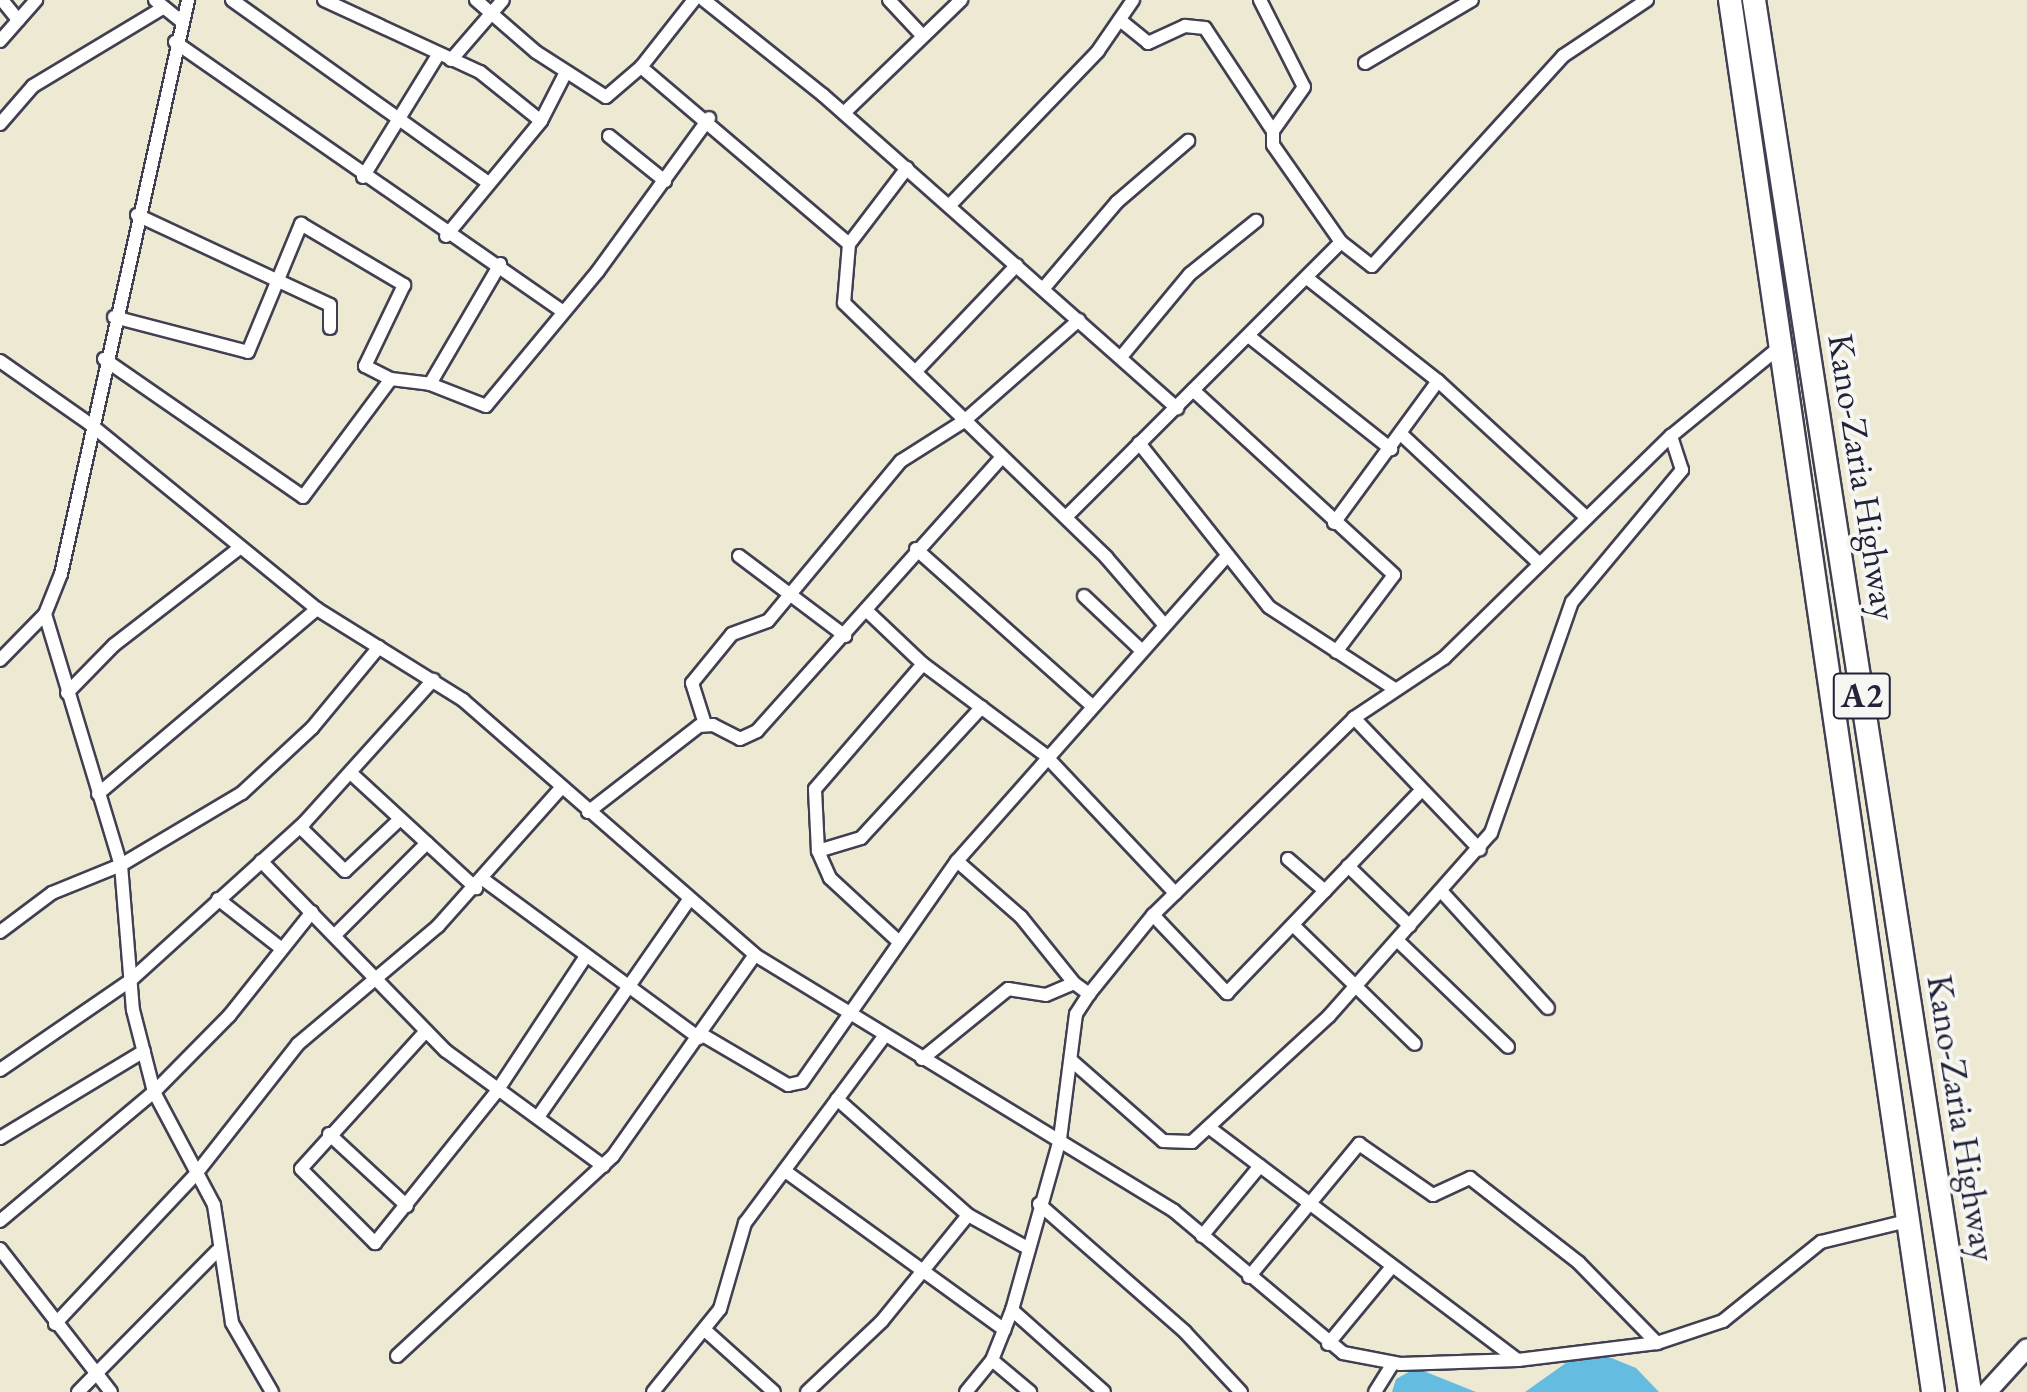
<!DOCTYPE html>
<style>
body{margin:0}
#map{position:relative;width:2027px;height:1392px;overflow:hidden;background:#eee9d3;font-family:"EB Garamond",serif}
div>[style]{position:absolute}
.water>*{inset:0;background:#64bce1}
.roads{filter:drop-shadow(2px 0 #414052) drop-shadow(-2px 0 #414052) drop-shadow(0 2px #414052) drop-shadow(0 -2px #414052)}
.street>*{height:12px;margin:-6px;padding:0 6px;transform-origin:6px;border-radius:6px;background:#fff}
.secondary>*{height:18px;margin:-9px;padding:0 9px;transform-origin:9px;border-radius:9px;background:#fff}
.highway>*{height:22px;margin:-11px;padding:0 11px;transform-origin:11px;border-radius:11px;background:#fff}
span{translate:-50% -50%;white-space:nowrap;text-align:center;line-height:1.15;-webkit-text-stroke:8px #f6f6f2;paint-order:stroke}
.shield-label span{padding:2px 6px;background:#f6f6f2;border:2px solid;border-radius:6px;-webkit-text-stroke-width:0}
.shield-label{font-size:34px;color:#22223b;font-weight:700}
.street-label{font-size:36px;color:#22223b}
</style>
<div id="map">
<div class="water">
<i style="clip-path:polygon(1609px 1357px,1636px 1368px,1659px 1392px,1525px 1392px,1573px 1358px)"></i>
<i style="clip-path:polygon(1416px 1368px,1476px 1392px,1392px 1392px,1396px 1379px)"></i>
</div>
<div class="roads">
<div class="street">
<i style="left:2px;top:0;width:26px;rotate:51deg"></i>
<i style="left:155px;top:0;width:32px;rotate:39deg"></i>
<i style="left:232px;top:0;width:315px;rotate:35.5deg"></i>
<i style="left:324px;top:0;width:172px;rotate:24.8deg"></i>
<i style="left:480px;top:72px;width:78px;rotate:38.8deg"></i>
<i style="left:476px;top:0;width:79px;rotate:40.9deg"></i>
<i style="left:536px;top:52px;width:83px;rotate:32.7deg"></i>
<i style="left:606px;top:97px;width:46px;rotate:-40.6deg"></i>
<i style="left:641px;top:67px;width:85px;rotate:-51.7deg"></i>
<i style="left:704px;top:0;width:152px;rotate:38.6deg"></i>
<i style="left:823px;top:95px;width:473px;rotate:41.5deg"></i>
<i style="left:889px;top:0;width:45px;rotate:46.8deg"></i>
<i style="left:1260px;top:0;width:97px;rotate:63.2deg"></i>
<i style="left:1304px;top:87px;width:54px;rotate:125.2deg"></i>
<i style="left:1273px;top:131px;width:14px;rotate:90deg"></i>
<i style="left:1273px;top:145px;width:118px;rotate:55deg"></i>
<i style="left:1341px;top:242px;width:39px;rotate:38deg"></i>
<i style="left:1372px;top:266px;width:284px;rotate:-47.7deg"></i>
<i style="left:1563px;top:56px;width:101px;rotate:-33.7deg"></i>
<i style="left:1120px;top:20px;width:36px;rotate:39deg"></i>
<i style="left:1148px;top:43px;width:41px;rotate:-24.7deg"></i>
<i style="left:1185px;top:26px;width:20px;rotate:6deg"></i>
<i style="left:1205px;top:28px;width:123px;rotate:56.6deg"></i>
<i style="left:0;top:41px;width:55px;rotate:-48.7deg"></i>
<i style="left:175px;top:42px;width:469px;rotate:34.8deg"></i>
<i style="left:451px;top:60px;width:79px;rotate:-49.1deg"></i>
<i style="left:1365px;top:63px;width:124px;rotate:-30.5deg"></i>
<i style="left:641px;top:67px;width:273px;rotate:40.4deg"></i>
<i style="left:844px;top:113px;width:163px;rotate:-44deg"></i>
<i style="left:0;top:124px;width:50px;rotate:-49deg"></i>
<i style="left:33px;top:86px;width:152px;rotate:-31deg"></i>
<i style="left:609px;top:136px;width:72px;rotate:38.8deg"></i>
<i style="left:907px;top:168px;width:96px;rotate:127.3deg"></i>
<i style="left:849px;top:244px;width:59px;rotate:94.8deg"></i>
<i style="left:844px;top:303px;width:365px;rotate:44.1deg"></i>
<i style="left:1106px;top:557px;width:86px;rotate:49.3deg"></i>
<i style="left:363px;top:177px;width:143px;rotate:-58.4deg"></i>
<i style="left:949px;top:206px;width:215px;rotate:-46.1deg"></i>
<i style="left:1098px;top:51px;width:62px;rotate:-55.5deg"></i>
<i style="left:137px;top:215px;width:213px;rotate:25deg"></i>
<i style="left:330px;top:305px;width:23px;rotate:90deg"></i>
<i style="left:446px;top:236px;width:149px;rotate:-50.4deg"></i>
<i style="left:541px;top:121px;width:53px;rotate:-62.9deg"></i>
<i style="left:1307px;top:278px;width:167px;rotate:38.2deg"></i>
<i style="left:1438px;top:381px;width:202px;rotate:42.6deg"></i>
<i style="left:1043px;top:289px;width:114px;rotate:-49.6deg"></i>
<i style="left:1117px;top:202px;width:94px;rotate:-40.7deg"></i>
<i style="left:114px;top:317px;width:138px;rotate:14.6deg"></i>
<i style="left:248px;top:352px;width:139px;rotate:-67.5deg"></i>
<i style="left:301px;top:224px;width:120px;rotate:30.6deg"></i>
<i style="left:404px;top:285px;width:90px;rotate:115.7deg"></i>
<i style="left:365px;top:366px;width:29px;rotate:27deg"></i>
<i style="left:391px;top:379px;width:39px;rotate:7deg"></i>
<i style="left:430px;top:384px;width:139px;rotate:-59.7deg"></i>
<i style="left:1251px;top:338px;width:179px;rotate:38.4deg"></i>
<i style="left:1121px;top:357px;width:108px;rotate:-50.3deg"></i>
<i style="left:1190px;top:274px;width:85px;rotate:-38.8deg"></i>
<i style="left:104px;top:359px;width:242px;rotate:34.7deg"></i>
<i style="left:303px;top:497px;width:147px;rotate:-53.3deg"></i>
<i style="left:0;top:361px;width:110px;rotate:35deg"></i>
<i style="left:90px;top:424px;width:293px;rotate:39.2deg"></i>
<i style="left:317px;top:609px;width:172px;rotate:31.9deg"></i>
<i style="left:463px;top:700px;width:388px;rotate:41.1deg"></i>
<i style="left:755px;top:955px;width:491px;rotate:31.4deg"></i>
<i style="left:1174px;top:1211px;width:221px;rotate:40deg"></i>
<i style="left:1343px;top:1353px;width:58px;rotate:10.9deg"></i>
<i style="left:1400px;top:1364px;width:118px;rotate:-1.9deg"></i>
<i style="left:1518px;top:1360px;width:140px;rotate:-7deg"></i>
<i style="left:1657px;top:1343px;width:70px;rotate:-18.4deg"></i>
<i style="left:1723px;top:1321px;width:126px;rotate:-38.9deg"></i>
<i style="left:1821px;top:1242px;width:89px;rotate:-13.7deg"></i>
<i style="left:916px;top:371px;width:146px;rotate:-46.4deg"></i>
<i style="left:430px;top:384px;width:60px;rotate:21.4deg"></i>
<i style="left:486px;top:406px;width:175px;rotate:-50.3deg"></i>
<i style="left:598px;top:271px;width:189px;rotate:-54deg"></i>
<i style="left:1193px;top:390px;width:273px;rotate:42.6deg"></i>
<i style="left:1394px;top:575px;width:96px;rotate:127deg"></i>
<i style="left:1401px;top:434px;width:190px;rotate:43.1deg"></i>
<i style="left:1139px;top:443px;width:209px;rotate:51.6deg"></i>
<i style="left:1269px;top:607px;width:150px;rotate:33.1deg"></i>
<i style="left:1066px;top:517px;width:389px;rotate:-45deg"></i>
<i style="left:1334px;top:523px;width:176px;rotate:-53.8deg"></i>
<i style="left:916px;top:549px;width:233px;rotate:41.7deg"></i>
<i style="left:739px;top:556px;width:133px;rotate:37deg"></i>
<i style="left:1084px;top:596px;width:76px;rotate:43.4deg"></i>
<i style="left:866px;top:610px;width:79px;rotate:43.5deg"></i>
<i style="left:923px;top:664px;width:152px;rotate:36.7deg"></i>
<i style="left:1045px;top:755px;width:190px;rotate:46.7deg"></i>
<i style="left:45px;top:614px;width:262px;rotate:73.2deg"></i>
<i style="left:121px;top:865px;width:145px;rotate:85.3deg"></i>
<i style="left:133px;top:1010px;width:85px;rotate:75.6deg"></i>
<i style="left:154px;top:1092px;width:128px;rotate:62deg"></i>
<i style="left:214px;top:1205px;width:119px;rotate:81.3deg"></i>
<i style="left:232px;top:1323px;width:80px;rotate:59.9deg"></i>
<i style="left:0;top:660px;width:64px;rotate:-45.6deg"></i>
<i style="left:45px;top:614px;width:43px;rotate:-68.2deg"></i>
<i style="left:61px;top:574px;width:588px;rotate:-77.52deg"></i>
<i style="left:67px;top:693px;width:67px;rotate:-45.6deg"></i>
<i style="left:114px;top:645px;width:157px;rotate:-37.7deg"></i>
<i style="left:1354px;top:718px;width:182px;rotate:46.3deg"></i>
<i style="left:705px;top:724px;width:43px;rotate:-107.6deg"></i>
<i style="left:692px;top:683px;width:63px;rotate:-50.8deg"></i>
<i style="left:732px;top:634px;width:38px;rotate:-20deg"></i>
<i style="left:768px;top:621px;width:208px;rotate:-50.3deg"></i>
<i style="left:901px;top:461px;width:75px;rotate:-32.4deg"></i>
<i style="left:964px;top:421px;width:153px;rotate:-41.3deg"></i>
<i style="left:354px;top:776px;width:166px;rotate:42.6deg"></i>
<i style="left:98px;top:794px;width:287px;rotate:-40.2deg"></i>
<i style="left:588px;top:812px;width:140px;rotate:-37.8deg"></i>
<i style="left:699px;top:726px;width:14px;rotate:-4deg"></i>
<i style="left:713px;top:725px;width:30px;rotate:27deg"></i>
<i style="left:740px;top:739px;width:19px;rotate:-25deg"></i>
<i style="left:757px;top:731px;width:366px;rotate:-48.2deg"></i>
<i style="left:300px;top:827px;width:63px;rotate:44.4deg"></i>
<i style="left:345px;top:871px;width:76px;rotate:-43.4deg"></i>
<i style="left:818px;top:851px;width:45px;rotate:-16.8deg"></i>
<i style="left:861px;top:838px;width:178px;rotate:-47.3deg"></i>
<i style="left:1288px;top:859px;width:49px;rotate:40.9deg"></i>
<i style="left:261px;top:861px;width:265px;rotate:45.8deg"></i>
<i style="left:446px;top:1051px;width:195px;rotate:36.2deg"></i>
<i style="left:957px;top:861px;width:85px;rotate:41.2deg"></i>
<i style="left:1021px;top:917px;width:85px;rotate:51.2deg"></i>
<i style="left:1348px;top:866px;width:86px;rotate:44.1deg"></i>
<i style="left:484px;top:880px;width:267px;rotate:36.3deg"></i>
<i style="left:1442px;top:892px;width:157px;rotate:47.6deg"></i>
<i style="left:218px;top:899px;width:81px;rotate:38deg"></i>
<i style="left:1153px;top:915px;width:108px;rotate:46.5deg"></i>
<i style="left:1227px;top:993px;width:281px;rotate:-46.2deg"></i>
<i style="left:1293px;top:925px;width:170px;rotate:44.3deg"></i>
<i style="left:0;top:932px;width:65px;rotate:-36.9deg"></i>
<i style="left:52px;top:893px;width:74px;rotate:-22.1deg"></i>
<i style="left:121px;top:865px;width:141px;rotate:-30.8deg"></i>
<i style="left:242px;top:793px;width:96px;rotate:-42.9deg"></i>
<i style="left:312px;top:728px;width:105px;rotate:-50.4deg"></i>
<i style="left:335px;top:935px;width:130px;rotate:-45deg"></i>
<i style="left:1397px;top:940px;width:154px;rotate:43.9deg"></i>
<i style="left:898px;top:941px;width:93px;rotate:-137.2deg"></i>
<i style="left:830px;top:878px;width:30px;rotate:-114deg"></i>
<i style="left:818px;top:851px;width:62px;rotate:-92.8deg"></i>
<i style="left:815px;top:789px;width:165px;rotate:-49.2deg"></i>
<i style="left:426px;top:1031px;width:186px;rotate:132.2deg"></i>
<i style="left:301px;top:1169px;width:105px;rotate:45deg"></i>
<i style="left:375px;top:1243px;width:195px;rotate:-51.2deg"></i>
<i style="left:497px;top:1091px;width:162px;rotate:-56.6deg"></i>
<i style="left:701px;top:1034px;width:101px;rotate:30.4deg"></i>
<i style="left:788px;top:1085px;width:14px;rotate:-12deg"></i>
<i style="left:802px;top:1082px;width:270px;rotate:-55deg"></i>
<i style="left:957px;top:861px;width:406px;rotate:-48.5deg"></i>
<i style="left:922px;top:1059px;width:111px;rotate:-39.1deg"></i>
<i style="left:1008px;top:989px;width:38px;rotate:9deg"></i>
<i style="left:1046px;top:995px;width:30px;rotate:-23deg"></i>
<i style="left:1074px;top:983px;width:19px;rotate:36deg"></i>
<i style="left:1072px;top:1061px;width:121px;rotate:41.3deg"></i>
<i style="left:1163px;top:1141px;width:29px;rotate:2deg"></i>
<i style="left:1192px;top:1142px;width:186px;rotate:-42.6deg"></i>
<i style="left:1329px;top:1016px;width:244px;rotate:-48.5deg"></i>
<i style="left:1491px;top:833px;width:245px;rotate:-70.7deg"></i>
<i style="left:1572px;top:602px;width:172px;rotate:-50.2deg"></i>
<i style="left:1682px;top:470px;width:36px;rotate:-108deg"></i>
<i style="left:0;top:1070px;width:159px;rotate:-34.5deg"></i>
<i style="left:131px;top:980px;width:234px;rotate:-42.2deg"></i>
<i style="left:304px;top:823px;width:193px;rotate:-47.9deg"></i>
<i style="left:837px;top:1099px;width:175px;rotate:41.5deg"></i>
<i style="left:968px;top:1215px;width:66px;rotate:28.9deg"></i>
<i style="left:538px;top:1117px;width:264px;rotate:-55.2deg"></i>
<i style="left:1211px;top:1129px;width:384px;rotate:37deg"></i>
<i style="left:329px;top:1134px;width:106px;rotate:42.7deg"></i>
<i style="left:0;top:1138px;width:168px;rotate:-31.1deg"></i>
<i style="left:785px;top:1171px;width:271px;rotate:35.9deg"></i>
<i style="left:1039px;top:1204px;width:194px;rotate:41.2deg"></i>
<i style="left:1185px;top:1332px;width:82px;rotate:47deg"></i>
<i style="left:0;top:1221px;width:201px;rotate:-40deg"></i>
<i style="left:154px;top:1092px;width:107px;rotate:-45.4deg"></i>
<i style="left:229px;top:1016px;width:133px;rotate:-51.4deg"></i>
<i style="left:1202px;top:1236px;width:91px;rotate:-50.4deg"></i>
<i style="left:0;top:1249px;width:181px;rotate:52.2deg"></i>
<i style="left:1249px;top:1277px;width:173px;rotate:-50.4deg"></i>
<i style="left:1359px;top:1144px;width:90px;rotate:34.6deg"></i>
<i style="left:1433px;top:1195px;width:41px;rotate:-24.7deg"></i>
<i style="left:1470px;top:1178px;width:138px;rotate:37.9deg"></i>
<i style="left:1579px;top:1263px;width:112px;rotate:45.7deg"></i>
<i style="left:1012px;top:1310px;width:123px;rotate:41.7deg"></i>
<i style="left:55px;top:1324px;width:204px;rotate:-46.8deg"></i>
<i style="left:195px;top:1175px;width:167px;rotate:-51.8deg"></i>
<i style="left:298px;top:1044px;width:183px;rotate:-40.1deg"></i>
<i style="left:438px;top:926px;width:185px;rotate:-48.3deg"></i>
<i style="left:706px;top:1331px;width:91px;rotate:41.9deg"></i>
<i style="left:1328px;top:1344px;width:97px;rotate:-50.4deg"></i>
<i style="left:397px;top:1356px;width:294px;rotate:-42.8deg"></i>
<i style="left:613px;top:1156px;width:246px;rotate:-54.8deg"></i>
<i style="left:992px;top:1360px;width:50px;rotate:40.1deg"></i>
<i style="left:78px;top:1392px;width:198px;rotate:-45.4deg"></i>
<i style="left:653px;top:1392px;width:107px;rotate:-51.1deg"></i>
<i style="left:720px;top:1309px;width:90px;rotate:-73.8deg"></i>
<i style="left:745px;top:1223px;width:234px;rotate:-53.3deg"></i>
<i style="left:807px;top:1392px;width:103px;rotate:-43.4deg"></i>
<i style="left:882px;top:1321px;width:136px;rotate:-50.9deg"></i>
<i style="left:966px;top:1392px;width:41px;rotate:-50.9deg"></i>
<i style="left:992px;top:1360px;width:54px;rotate:-68.2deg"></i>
<i style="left:1012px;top:1310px;width:178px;rotate:-74.3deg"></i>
<i style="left:1060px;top:1139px;width:126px;rotate:-82.7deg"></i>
<i style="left:1076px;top:1014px;width:24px;rotate:-57deg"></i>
<i style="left:1089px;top:994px;width:102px;rotate:-51deg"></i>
<i style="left:1153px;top:915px;width:281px;rotate:-44.4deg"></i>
<i style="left:1354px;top:718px;width:108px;rotate:-33.7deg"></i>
<i style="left:1444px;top:658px;width:318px;rotate:-44.4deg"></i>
<i style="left:1671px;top:436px;width:142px;rotate:-39.3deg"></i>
<i style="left:1375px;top:1392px;width:34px;rotate:-58deg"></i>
</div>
<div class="secondary">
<i style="left:1987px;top:1392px;width:59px;rotate:-47.7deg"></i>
</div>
<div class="highway">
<i style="left:1730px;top:0;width:1407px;rotate:81.7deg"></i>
<i style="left:1754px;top:0;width:1409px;rotate:81.18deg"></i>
</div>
</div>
<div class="shield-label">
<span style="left:1862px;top:696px">A2</span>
</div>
<div class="street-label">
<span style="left:1863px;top:477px;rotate:81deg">Kano-Zaria Highway</span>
<span style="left:1962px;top:1118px;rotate:81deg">Kano-Zaria Highway</span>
</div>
</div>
